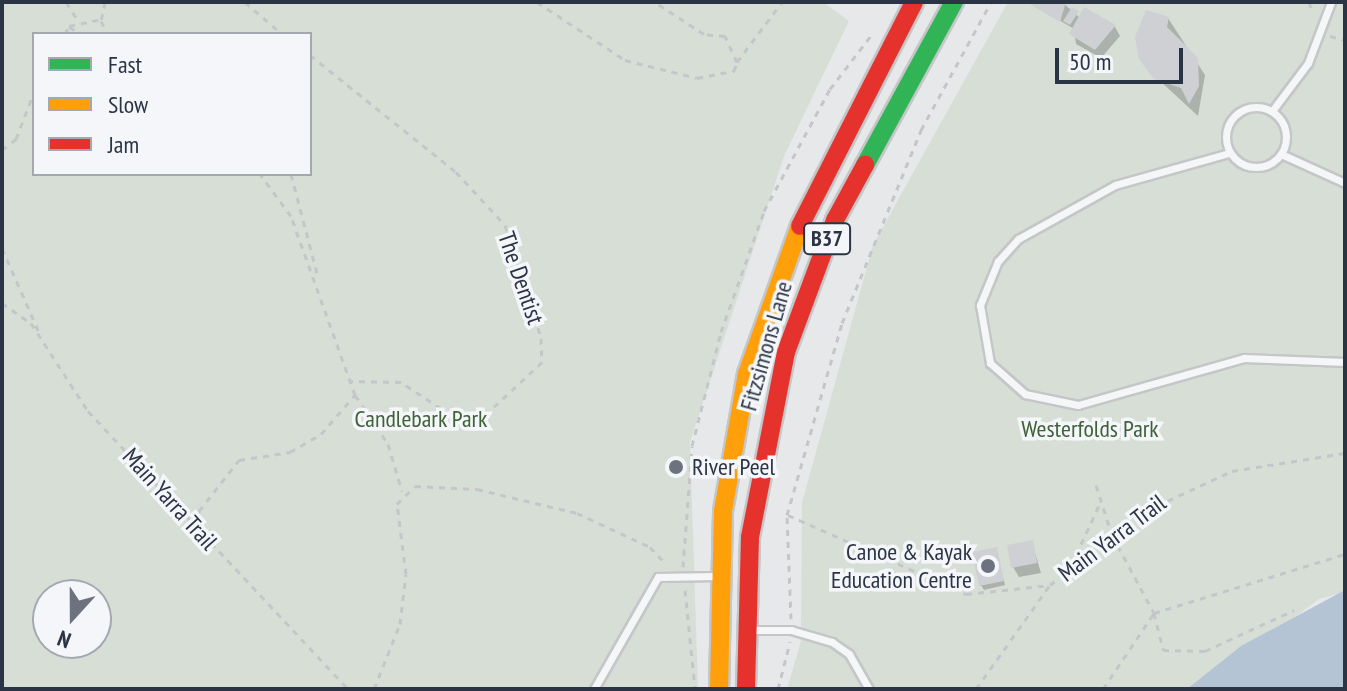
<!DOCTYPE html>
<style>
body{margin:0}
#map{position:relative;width:1347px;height:691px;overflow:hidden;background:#e6e8ea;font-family:"PT Sans Narrow",sans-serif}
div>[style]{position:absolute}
.green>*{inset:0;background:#d6ded6}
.water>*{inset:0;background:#b4c4d5}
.shadow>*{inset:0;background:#0003}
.building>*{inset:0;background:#ced0d3}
.path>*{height:3px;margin-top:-1.5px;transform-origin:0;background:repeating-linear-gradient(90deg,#c5c6ca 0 6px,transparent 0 12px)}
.roads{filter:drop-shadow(2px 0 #c4c6c8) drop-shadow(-2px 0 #c4c6c8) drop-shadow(0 2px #c4c6c8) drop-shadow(0 -2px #c4c6c8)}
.lane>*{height:7px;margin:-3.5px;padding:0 3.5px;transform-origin:3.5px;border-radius:3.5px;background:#f5f6f7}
.lane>.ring{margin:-3.5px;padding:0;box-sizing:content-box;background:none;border:7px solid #f5f6f7;border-radius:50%}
.fast>*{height:18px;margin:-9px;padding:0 9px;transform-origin:9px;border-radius:9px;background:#30b455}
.slow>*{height:18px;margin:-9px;padding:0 9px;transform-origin:9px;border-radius:9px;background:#ff9f0a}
.jam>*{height:18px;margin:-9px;padding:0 9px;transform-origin:9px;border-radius:9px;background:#e5322d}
.dots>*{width:22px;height:22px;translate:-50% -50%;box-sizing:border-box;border:4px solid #f4f6f9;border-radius:50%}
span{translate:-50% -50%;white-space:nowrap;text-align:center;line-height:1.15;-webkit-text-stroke:7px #f4f6f9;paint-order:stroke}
.shield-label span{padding:2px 6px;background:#f4f6f9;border:2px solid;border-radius:6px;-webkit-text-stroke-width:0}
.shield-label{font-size:22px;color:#2b3445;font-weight:700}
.street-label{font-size:24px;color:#2b3445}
.park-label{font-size:24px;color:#3f6138}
.poi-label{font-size:24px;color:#2b3445}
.left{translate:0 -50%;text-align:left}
.right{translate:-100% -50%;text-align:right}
.frame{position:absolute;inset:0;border:4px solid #2b3445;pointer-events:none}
.legend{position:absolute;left:32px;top:32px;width:280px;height:144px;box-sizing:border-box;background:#f4f6f9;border:2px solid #a4a8b1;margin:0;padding:10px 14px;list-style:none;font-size:24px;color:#2b3445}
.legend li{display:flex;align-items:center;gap:16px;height:40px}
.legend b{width:40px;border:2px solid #a4a8b1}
.north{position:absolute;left:32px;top:579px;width:80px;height:80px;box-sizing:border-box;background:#f4f6f9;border:2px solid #a4a8b1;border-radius:50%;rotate:201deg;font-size:22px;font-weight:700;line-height:32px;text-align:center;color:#2b3445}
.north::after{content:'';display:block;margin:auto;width:28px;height:36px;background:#6c737f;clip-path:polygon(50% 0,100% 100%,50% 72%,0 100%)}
.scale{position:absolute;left:1055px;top:48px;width:128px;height:36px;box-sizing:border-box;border:4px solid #2b3445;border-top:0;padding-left:10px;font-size:24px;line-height:28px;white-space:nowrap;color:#2b3445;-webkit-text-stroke:6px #f4f6f9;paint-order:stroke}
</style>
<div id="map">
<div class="green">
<i style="clip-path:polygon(evenodd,2px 2px,823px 2px,849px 21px,784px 156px,690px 442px,698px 689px,2px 689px,2px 2px,34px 34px,310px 34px,310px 174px,34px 174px,34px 34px,2px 2px,48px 595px,96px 595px,96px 643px,48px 643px,48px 595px)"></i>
<i style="clip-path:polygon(1008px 2px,1345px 2px,1345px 592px,1319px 599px,1199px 689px,787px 689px,801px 641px,802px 503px,873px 245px)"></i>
</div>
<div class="water">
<i style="clip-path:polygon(1345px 590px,1345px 689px,1187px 689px,1241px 646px)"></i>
</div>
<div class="shadow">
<i style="clip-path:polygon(1062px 2px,1080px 18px,1085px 10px,1115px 27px,1120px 36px,1101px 58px,1076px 44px,1074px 29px,1034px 5px)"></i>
<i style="clip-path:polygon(1168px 18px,1205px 75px,1198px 116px,1146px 68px)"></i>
<i style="clip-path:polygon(1032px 543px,1041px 573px,1019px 577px,1013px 567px)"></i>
<i style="clip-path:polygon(996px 549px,1005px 585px,984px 590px,981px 585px)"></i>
</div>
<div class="building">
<i style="clip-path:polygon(1066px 2px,1060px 22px,1031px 5px,1033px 2px)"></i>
<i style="clip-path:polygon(1072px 7px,1079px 11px,1070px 25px,1063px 21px)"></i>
<i style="clip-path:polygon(1084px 7px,1116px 25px,1095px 50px,1069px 34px)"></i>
<i style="clip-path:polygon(1146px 10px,1169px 17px,1167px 27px,1198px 58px,1199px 86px,1189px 104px,1181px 88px,1154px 79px,1139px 59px,1135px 37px)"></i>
<i style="clip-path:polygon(1033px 540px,1037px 563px,1011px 568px,1007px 545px)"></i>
<i style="clip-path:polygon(997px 547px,1004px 581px,979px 586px,972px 552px)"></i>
</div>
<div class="path">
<i style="left:66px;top:2px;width:24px;rotate:57deg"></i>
<i style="left:105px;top:2px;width:19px;rotate:102deg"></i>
<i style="left:101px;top:21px;width:15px;rotate:62deg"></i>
<i style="left:245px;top:2px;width:49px;rotate:40.9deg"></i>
<i style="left:537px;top:2px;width:105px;rotate:33.4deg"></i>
<i style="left:625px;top:60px;width:74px;rotate:14deg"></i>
<i style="left:697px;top:78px;width:38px;rotate:-11deg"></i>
<i style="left:734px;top:71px;width:9px;rotate:-72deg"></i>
<i style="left:737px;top:62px;width:29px;rotate:-115deg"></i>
<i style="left:725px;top:36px;width:21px;rotate:-175deg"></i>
<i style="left:704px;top:34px;width:59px;rotate:-146.9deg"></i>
<i style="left:1309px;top:2px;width:12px;rotate:70deg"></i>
<i style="left:69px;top:27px;width:15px;rotate:28deg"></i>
<i style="left:65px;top:34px;width:9px;rotate:-63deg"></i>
<i style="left:69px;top:26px;width:33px;rotate:-12deg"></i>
<i style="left:1330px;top:36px;width:16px;rotate:15deg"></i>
<i style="left:310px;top:55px;width:187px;rotate:38.7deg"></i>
<i style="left:456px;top:172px;width:72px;rotate:47.2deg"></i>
<i style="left:505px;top:225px;width:119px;rotate:72.3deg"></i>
<i style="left:541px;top:338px;width:24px;rotate:88deg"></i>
<i style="left:542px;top:362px;width:82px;rotate:137deg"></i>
<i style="left:482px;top:418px;width:31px;rotate:-174deg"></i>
<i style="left:451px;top:415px;width:60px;rotate:-146.6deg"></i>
<i style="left:401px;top:382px;width:52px;rotate:-178.9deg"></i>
<i style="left:737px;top:62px;width:75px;rotate:-53.1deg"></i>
<i style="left:2px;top:150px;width:18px;rotate:-38deg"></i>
<i style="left:16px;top:139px;width:50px;rotate:-69deg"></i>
<i style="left:291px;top:174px;width:106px;rotate:75.3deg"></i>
<i style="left:2px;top:248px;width:90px;rotate:66.3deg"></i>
<i style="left:2px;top:303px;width:35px;rotate:35deg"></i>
<i style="left:31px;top:323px;width:105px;rotate:57.1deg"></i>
<i style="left:88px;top:411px;width:381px;rotate:46.9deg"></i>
<i style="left:355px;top:395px;width:59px;rotate:56deg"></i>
<i style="left:388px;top:444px;width:49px;rotate:73.4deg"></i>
<i style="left:1096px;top:485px;width:52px;rotate:72.3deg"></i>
<i style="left:1112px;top:535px;width:89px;rotate:61.7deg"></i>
<i style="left:1154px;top:613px;width:38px;rotate:76deg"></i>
<i style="left:1163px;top:650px;width:42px;rotate:1.4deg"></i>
<i style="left:1205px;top:651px;width:98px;rotate:-24.7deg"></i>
<i style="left:788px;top:515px;width:195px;rotate:23.9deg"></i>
<i style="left:966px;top:594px;width:84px;rotate:-6.1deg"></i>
<i style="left:198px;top:526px;width:15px;rotate:-86deg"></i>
<i style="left:199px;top:511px;width:65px;rotate:-51.9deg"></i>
<i style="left:239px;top:460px;width:52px;rotate:-8.9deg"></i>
<i style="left:290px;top:452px;width:36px;rotate:-30deg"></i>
<i style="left:321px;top:434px;width:52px;rotate:-48.9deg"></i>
<i style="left:355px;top:395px;width:190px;rotate:-109.7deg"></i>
<i style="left:291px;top:216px;width:52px;rotate:-126.4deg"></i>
<i style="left:1071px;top:566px;width:72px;rotate:-65.2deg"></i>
<i style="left:683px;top:567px;width:121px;rotate:-85.7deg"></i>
<i style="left:692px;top:446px;width:118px;rotate:-75.7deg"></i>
<i style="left:721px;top:332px;width:128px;rotate:-70.4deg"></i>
<i style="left:764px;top:211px;width:139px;rotate:-61.6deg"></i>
<i style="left:830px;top:89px;width:71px;rotate:-52.5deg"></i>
<i style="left:685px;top:590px;width:100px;rotate:84.2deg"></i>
<i style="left:791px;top:619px;width:104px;rotate:-92.2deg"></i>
<i style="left:787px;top:515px;width:200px;rotate:-74deg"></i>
<i style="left:842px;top:323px;width:209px;rotate:-67.7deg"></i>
<i style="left:921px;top:130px;width:146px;rotate:-61.3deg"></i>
<i style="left:374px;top:689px;width:70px;rotate:-68.2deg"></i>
<i style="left:400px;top:624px;width:50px;rotate:-83.2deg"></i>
<i style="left:406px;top:574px;width:71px;rotate:-97.3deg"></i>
<i style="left:397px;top:504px;width:25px;rotate:-45deg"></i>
<i style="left:415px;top:486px;width:62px;rotate:2.8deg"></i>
<i style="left:477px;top:489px;width:103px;rotate:13.5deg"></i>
<i style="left:577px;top:513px;width:81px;rotate:25deg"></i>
<i style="left:650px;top:547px;width:23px;rotate:47deg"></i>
<i style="left:778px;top:689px;width:49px;rotate:-75.7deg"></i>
<i style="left:976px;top:689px;width:128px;rotate:-54.6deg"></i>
<i style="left:1050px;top:585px;width:109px;rotate:-39.1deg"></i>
<i style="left:1135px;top:516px;width:107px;rotate:-24.9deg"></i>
<i style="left:1232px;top:471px;width:114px;rotate:-9.1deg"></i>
<i style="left:1103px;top:689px;width:92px;rotate:-56.1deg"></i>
<i style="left:1154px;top:613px;width:200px;rotate:-17.2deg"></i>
</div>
<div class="roads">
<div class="lane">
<i class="ring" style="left:1226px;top:107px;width:53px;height:53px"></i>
<i style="left:1272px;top:111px;width:60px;rotate:-53.1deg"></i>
<i style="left:1308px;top:63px;width:65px;rotate:-69.3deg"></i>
<i style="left:1229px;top:153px;width:118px;rotate:164.3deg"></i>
<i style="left:1115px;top:185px;width:111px;rotate:150.9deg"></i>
<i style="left:1018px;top:239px;width:30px;rotate:132deg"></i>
<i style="left:998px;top:261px;width:48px;rotate:112.2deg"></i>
<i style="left:980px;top:305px;width:59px;rotate:80.2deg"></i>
<i style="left:990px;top:363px;width:47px;rotate:41.5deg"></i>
<i style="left:1025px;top:394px;width:54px;rotate:11.7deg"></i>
<i style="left:1078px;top:405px;width:173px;rotate:-15.8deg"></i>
<i style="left:1244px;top:358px;width:101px;rotate:2.3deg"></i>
<i style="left:1281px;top:154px;width:70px;rotate:24.4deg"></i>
<i style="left:754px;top:630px;width:37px"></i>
<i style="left:791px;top:630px;width:43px;rotate:16.3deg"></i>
<i style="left:832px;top:642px;width:21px;rotate:35deg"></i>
<i style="left:849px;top:654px;width:40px;rotate:60.3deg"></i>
<i style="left:594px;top:689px;width:129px;rotate:-60.3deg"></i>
<i style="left:658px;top:577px;width:59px;rotate:-1deg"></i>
</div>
<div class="fast">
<i style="left:865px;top:165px;width:186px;rotate:-61.4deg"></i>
</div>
<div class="slow">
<i style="left:719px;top:689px;width:178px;rotate:-88.7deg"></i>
<i style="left:723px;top:511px;width:139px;rotate:-80.1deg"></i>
<i style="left:747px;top:374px;width:157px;rotate:-70.3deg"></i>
</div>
<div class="jam">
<i style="left:800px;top:226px;width:251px;rotate:-63deg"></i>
<i style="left:746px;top:689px;width:152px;rotate:-88.5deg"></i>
<i style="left:750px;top:537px;width:188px;rotate:-79deg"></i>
<i style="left:786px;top:352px;width:141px;rotate:-69.6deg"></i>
<i style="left:835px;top:220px;width:63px;rotate:-61.4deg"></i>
</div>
</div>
<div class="dots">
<i style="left:676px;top:467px;background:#6c737f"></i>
<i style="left:988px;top:566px;background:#6c737f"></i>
</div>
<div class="shield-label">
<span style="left:827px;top:239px">B37</span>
</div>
<div class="street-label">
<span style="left:521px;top:278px;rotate:71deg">The Dentist</span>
<span style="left:766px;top:346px;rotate:-74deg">Fitzsimons Lane</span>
<span style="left:170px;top:499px;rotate:48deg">Main Yarra Trail</span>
<span style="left:1112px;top:538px;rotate:-37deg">Main Yarra Trail</span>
</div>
<div class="park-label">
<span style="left:421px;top:419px">Candlebark Park</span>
<span style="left:1090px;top:429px">Westerfolds Park</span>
</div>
<div class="poi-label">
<span class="left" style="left:692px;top:467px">River Peel</span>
<span class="right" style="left:972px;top:566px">Canoe &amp; Kayak<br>Education Centre</span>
</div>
<div class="frame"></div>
<ul class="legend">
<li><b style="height:10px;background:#30b455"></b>Fast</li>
<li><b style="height:10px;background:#ff9f0a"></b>Slow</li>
<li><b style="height:10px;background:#e5322d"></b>Jam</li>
</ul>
<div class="north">N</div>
<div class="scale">50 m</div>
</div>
